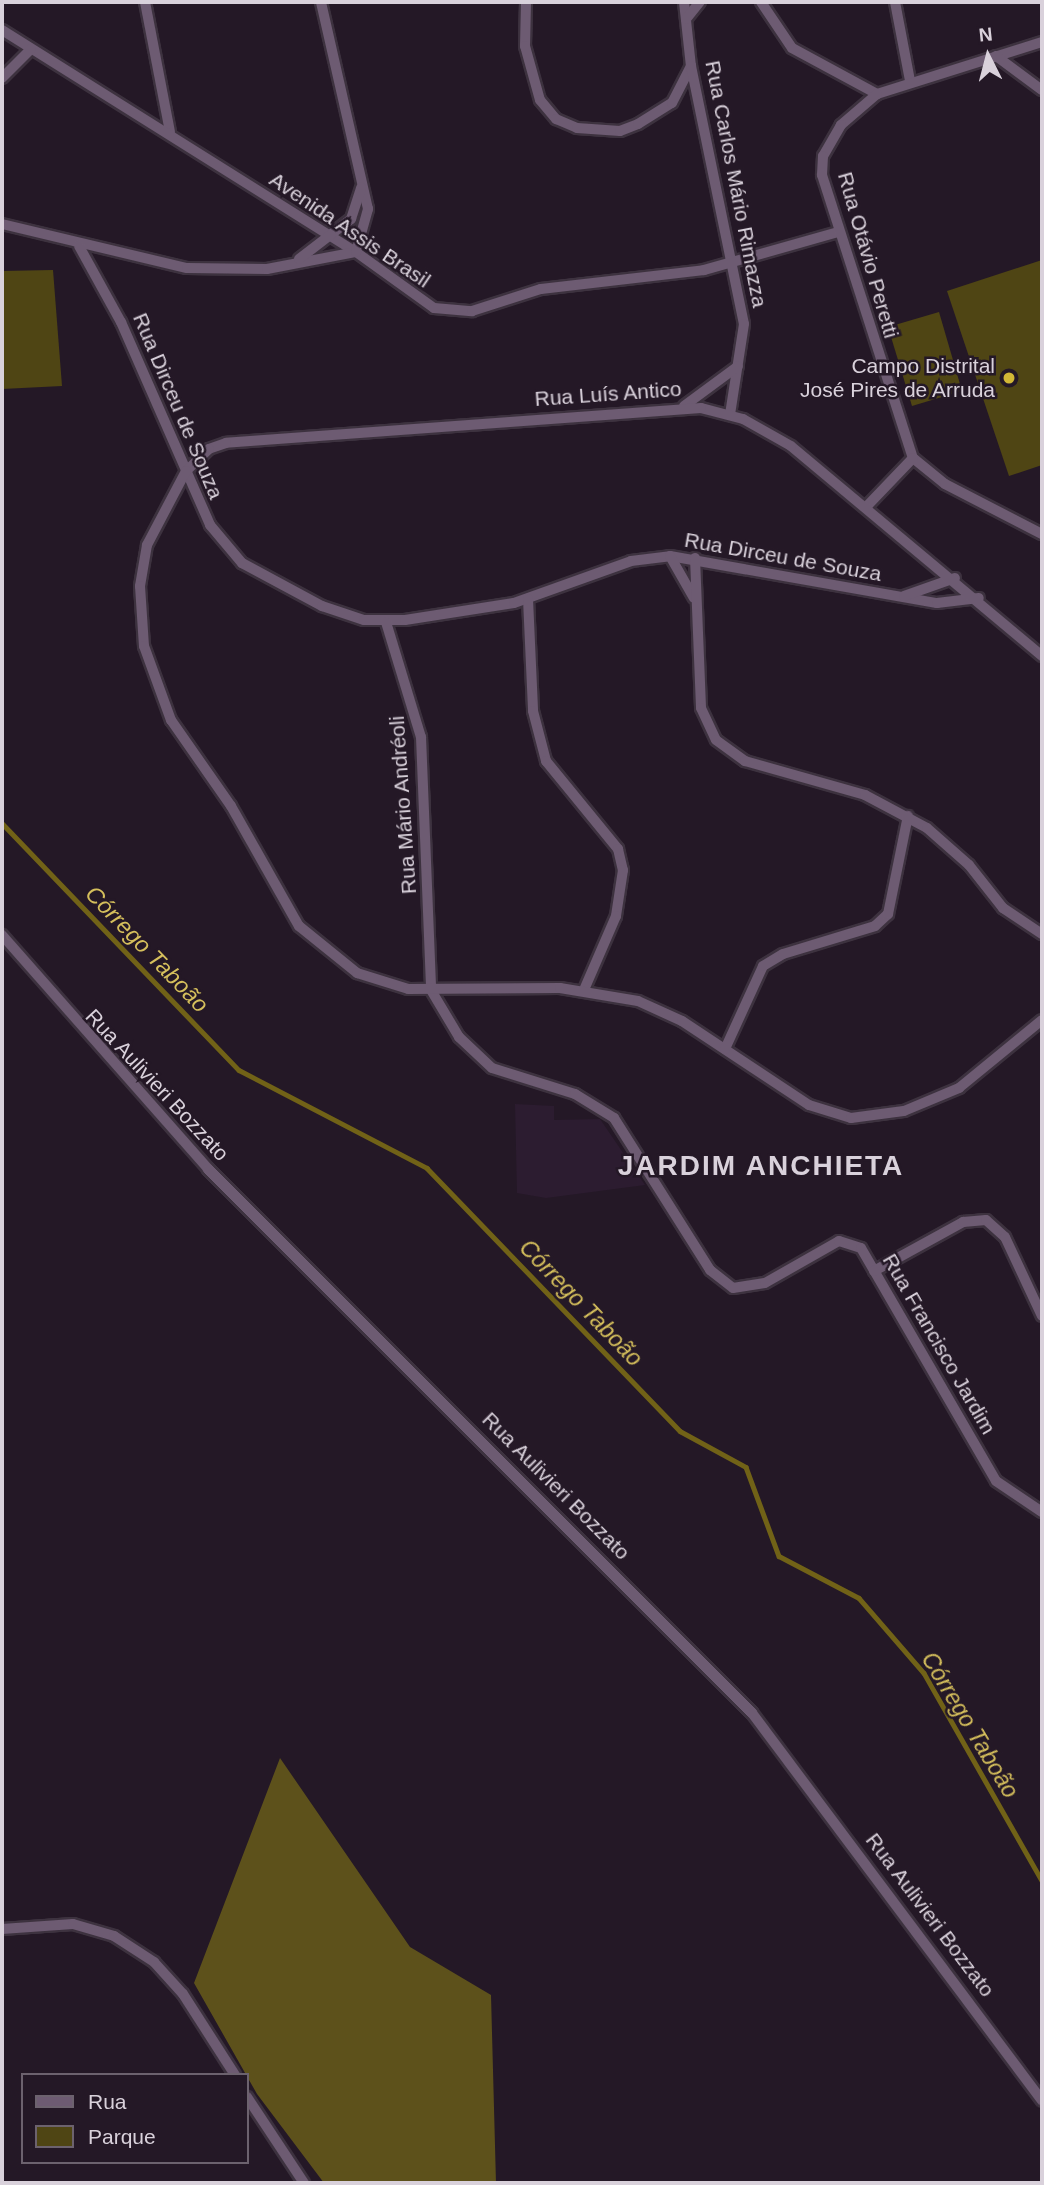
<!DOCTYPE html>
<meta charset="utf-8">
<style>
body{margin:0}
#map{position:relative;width:1044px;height:2185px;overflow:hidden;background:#241826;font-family:Helvetica,sans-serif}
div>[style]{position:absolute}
.built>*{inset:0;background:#2c1c30}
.green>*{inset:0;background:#4f4514}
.forest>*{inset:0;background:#5d511b}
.stream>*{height:4.5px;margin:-2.25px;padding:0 2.25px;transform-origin:2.25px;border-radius:2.25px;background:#716217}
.roads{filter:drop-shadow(2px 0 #3d323f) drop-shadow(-2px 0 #3d323f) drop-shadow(0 2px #3d323f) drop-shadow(0 -2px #3d323f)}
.street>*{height:10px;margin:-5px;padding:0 5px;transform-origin:5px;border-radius:5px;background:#6d5b72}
.dots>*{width:19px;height:19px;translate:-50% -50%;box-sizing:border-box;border:4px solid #241826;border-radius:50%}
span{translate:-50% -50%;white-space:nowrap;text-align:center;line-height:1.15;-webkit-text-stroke:5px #241826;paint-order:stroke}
.street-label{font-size:21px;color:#d9d1db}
.poi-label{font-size:21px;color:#d9d1db}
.right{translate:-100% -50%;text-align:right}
.water-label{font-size:23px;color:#d5bf5c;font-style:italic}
.district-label{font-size:28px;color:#d9d1db;font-weight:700;letter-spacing:2px}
.frame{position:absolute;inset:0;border:4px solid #d9d1db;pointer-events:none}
.legend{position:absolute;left:21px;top:2073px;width:228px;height:91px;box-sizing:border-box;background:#241826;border:2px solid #6c626e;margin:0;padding:9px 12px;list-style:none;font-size:21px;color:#d9d1db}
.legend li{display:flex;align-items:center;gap:14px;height:35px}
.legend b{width:35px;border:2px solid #6c626e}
.north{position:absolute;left:953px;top:21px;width:70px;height:70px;-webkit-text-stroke:5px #241826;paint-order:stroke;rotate:354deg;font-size:19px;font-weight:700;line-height:28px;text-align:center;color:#d9d1db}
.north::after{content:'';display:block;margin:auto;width:24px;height:32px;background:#d9d1db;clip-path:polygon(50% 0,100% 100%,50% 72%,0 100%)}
</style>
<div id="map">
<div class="built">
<i style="clip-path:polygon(515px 1104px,554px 1106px,554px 1120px,600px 1119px,645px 1185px,546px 1198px,517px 1193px)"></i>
</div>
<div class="green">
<i style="clip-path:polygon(1042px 260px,1042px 465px,1009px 476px,947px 291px)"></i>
<i style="clip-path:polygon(53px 270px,62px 386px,2px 389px,2px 271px)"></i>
<i style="clip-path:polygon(939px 312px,962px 391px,912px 406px,888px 327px)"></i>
</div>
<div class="forest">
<i style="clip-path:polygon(280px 1758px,410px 1947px,491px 1995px,496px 2183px,324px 2183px,257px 2094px,194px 1983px)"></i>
</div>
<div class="stream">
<i style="left:2px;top:823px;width:342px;rotate:46.2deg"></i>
<i style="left:239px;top:1070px;width:212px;rotate:27.5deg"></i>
<i style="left:427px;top:1168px;width:365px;rotate:46.1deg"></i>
<i style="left:680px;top:1431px;width:75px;rotate:28.6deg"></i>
<i style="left:746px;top:1467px;width:95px;rotate:69.7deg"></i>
<i style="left:779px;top:1556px;width:90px;rotate:27.7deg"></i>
<i style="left:859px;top:1598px;width:99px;rotate:49.1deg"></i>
<i style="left:924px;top:1673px;width:239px;rotate:60.4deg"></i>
</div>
<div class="roads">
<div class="street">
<i style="left:145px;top:2px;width:132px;rotate:79.1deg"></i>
<i style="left:526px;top:2px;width:44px;rotate:91.3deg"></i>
<i style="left:525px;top:46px;width:56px;rotate:74.5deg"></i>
<i style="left:540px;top:100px;width:25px;rotate:50deg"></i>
<i style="left:556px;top:119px;width:23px;rotate:23deg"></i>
<i style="left:577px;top:128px;width:43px;rotate:4deg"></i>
<i style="left:620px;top:131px;width:19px;rotate:-21deg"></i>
<i style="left:638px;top:124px;width:40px;rotate:-32deg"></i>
<i style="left:672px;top:103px;width:42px;rotate:-62.8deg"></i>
<i style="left:684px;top:2px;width:64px;rotate:83.8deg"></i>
<i style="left:691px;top:66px;width:263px;rotate:78.4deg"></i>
<i style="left:744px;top:324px;width:91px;rotate:98.8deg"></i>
<i style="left:761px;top:2px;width:55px;rotate:56deg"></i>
<i style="left:792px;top:48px;width:97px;rotate:28.4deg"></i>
<i style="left:895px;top:2px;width:80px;rotate:79.2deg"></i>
<i style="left:686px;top:19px;width:22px;rotate:-51deg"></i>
<i style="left:2px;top:30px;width:418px;rotate:32.1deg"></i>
<i style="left:356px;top:252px;width:96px;rotate:35.7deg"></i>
<i style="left:434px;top:308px;width:38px;rotate:5deg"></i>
<i style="left:472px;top:311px;width:72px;rotate:-17.7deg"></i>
<i style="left:541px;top:289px;width:164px;rotate:-6.6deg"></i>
<i style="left:704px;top:270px;width:139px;rotate:-15.8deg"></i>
<i style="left:1042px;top:42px;width:173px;rotate:162.5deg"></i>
<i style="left:877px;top:94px;width:48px;rotate:139.3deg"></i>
<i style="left:841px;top:125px;width:36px;rotate:120deg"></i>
<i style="left:823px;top:156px;width:19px;rotate:93deg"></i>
<i style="left:822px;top:175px;width:297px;rotate:72.2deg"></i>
<i style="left:913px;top:458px;width:41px;rotate:39.1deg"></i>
<i style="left:945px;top:484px;width:109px;rotate:27.3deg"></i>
<i style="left:996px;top:56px;width:57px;rotate:36.5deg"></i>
<i style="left:2px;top:78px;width:41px;rotate:-45deg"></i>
<i style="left:2px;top:224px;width:190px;rotate:13.4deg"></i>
<i style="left:187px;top:268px;width:80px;rotate:0.7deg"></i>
<i style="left:267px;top:269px;width:91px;rotate:-10.8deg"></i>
<i style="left:356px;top:252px;width:45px;rotate:-74.4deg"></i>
<i style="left:368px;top:209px;width:212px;rotate:-102.8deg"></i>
<i style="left:79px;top:246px;width:87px;rotate:61.1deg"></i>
<i style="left:121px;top:322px;width:222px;rotate:66.3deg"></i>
<i style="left:210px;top:525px;width:50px;rotate:49.9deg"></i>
<i style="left:242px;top:563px;width:91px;rotate:28.3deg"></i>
<i style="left:322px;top:606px;width:44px;rotate:18.4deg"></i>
<i style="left:364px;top:620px;width:41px"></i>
<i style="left:405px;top:620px;width:110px;rotate:-8.9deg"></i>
<i style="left:514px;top:603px;width:124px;rotate:-19.7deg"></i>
<i style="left:631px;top:561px;width:39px;rotate:-7deg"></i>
<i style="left:670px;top:556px;width:271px;rotate:10deg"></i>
<i style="left:937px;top:603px;width:42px;rotate:-6.8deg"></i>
<i style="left:299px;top:259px;width:66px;rotate:-37.6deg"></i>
<i style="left:351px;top:219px;width:33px;rotate:-72deg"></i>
<i style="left:684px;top:406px;width:67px;rotate:-36.5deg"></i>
<i style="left:868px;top:505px;width:65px;rotate:-46.2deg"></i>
<i style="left:670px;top:556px;width:48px;rotate:60.3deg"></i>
<i style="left:695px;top:558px;width:150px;rotate:87.7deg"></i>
<i style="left:701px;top:708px;width:35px;rotate:65deg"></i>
<i style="left:716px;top:740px;width:36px;rotate:36deg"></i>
<i style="left:745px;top:761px;width:125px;rotate:15.8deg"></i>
<i style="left:865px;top:795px;width:70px;rotate:28deg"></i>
<i style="left:927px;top:828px;width:56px;rotate:41.4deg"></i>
<i style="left:969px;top:865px;width:55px;rotate:51.7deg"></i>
<i style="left:1003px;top:908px;width:47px;rotate:33.7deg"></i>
<i style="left:904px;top:596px;width:54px;rotate:-19.4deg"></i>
<i style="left:528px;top:599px;width:112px;rotate:87.4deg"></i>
<i style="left:533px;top:711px;width:52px;rotate:75.4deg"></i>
<i style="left:546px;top:761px;width:114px;rotate:50.7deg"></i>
<i style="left:618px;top:849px;width:22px;rotate:77deg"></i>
<i style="left:623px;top:870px;width:47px;rotate:98.7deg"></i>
<i style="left:616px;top:916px;width:81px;rotate:113.4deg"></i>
<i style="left:386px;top:622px;width:120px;rotate:73.1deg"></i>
<i style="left:421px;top:737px;width:253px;rotate:87.7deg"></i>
<i style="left:431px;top:990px;width:55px;rotate:59.2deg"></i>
<i style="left:459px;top:1037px;width:45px;rotate:43.2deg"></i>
<i style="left:492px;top:1068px;width:87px;rotate:17.4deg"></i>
<i style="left:575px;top:1094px;width:46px;rotate:31.6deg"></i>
<i style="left:614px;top:1118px;width:180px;rotate:57.7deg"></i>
<i style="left:710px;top:1270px;width:29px;rotate:38deg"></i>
<i style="left:733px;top:1288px;width:32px;rotate:-9deg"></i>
<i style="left:765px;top:1283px;width:85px;rotate:-29.6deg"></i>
<i style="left:839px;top:1241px;width:23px;rotate:18deg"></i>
<i style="left:861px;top:1248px;width:269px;rotate:59.9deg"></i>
<i style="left:996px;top:1481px;width:55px;rotate:34deg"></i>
<i style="left:1042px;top:656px;width:327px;rotate:-140.1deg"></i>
<i style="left:791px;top:446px;width:55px;rotate:-150.6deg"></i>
<i style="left:743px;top:419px;width:43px;rotate:-165.3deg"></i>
<i style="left:701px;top:408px;width:476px;rotate:175.8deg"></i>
<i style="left:226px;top:443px;width:18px;rotate:161deg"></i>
<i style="left:209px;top:449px;width:32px;rotate:136deg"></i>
<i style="left:186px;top:471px;width:84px;rotate:117.8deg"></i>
<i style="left:147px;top:545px;width:42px;rotate:99.7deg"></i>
<i style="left:140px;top:586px;width:60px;rotate:86.2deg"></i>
<i style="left:144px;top:646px;width:79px;rotate:70deg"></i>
<i style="left:171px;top:720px;width:105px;rotate:55.1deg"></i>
<i style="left:231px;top:806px;width:138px;rotate:60.5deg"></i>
<i style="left:299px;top:926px;width:75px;rotate:39deg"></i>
<i style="left:357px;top:973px;width:53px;rotate:17.4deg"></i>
<i style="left:408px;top:989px;width:152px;rotate:-0.4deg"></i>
<i style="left:560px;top:988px;width:79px;rotate:9.5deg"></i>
<i style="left:638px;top:1001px;width:48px;rotate:24.4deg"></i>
<i style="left:682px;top:1021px;width:152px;rotate:33.5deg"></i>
<i style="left:809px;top:1105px;width:44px;rotate:17.2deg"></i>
<i style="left:851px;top:1118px;width:53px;rotate:-7.5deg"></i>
<i style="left:904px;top:1111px;width:60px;rotate:-22.7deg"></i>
<i style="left:959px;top:1088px;width:107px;rotate:-39.3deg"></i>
<i style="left:2px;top:935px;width:312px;rotate:48.6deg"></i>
<i style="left:208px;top:1169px;width:769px;rotate:45deg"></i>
<i style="left:752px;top:1713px;width:484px;rotate:53.2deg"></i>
<i style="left:725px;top:1049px;width:91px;rotate:-65.4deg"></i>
<i style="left:763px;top:966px;width:23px;rotate:-31deg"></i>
<i style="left:783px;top:954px;width:96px;rotate:-16.9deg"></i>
<i style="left:875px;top:926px;width:18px;rotate:-43deg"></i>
<i style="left:888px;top:914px;width:100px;rotate:-78.5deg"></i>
<i style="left:874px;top:1271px;width:102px;rotate:-28.8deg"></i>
<i style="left:963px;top:1222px;width:23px;rotate:-5deg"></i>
<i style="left:986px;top:1220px;width:25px;rotate:42deg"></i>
<i style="left:1005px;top:1237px;width:87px;rotate:64.9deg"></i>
<i style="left:2px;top:1929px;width:71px;rotate:-4deg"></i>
<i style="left:73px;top:1924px;width:43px;rotate:16.3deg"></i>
<i style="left:114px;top:1936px;width:48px;rotate:33deg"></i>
<i style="left:154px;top:1962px;width:43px;rotate:47.8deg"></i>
<i style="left:183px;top:1994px;width:96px;rotate:57.3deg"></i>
<i style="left:247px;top:2097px;width:103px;rotate:56.5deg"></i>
</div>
</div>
<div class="dots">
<i style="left:1009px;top:378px;background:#d2b736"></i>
</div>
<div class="street-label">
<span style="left:736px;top:184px;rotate:79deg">Rua Carlos Mário Rimazza</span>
<span style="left:350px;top:230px;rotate:34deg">Avenida Assis Brasil</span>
<span style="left:868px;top:255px;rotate:74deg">Rua Otávio Peretti</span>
<span style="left:608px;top:394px;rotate:-4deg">Rua Luís Antico</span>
<span style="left:178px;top:406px;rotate:67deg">Rua Dirceu de Souza</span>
<span style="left:783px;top:557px;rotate:10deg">Rua Dirceu de Souza</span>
<span style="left:403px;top:805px;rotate:-94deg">Rua Mário Andréoli</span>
<span style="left:157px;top:1085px;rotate:47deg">Rua Aulivieri Bozzato</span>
<span style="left:939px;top:1344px;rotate:60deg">Rua Francisco Jardim</span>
<span style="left:556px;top:1486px;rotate:45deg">Rua Aulivieri Bozzato</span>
<span style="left:930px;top:1915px;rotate:53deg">Rua Aulivieri Bozzato</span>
</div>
<div class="poi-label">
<span class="right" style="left:995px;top:378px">Campo Distrital<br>José Pires de Arruda</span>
</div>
<div class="water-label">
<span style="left:147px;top:949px;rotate:46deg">Córrego Taboão</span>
<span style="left:581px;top:1303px;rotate:46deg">Córrego Taboão</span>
<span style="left:970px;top:1725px;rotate:59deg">Córrego Taboão</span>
</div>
<div class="district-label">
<span style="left:761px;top:1166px">JARDIM ANCHIETA</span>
</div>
<div class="frame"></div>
<ul class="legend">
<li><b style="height:9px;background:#6d5b72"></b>Rua</li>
<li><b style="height:19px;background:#4f4514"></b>Parque</li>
</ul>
<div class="north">N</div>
</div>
